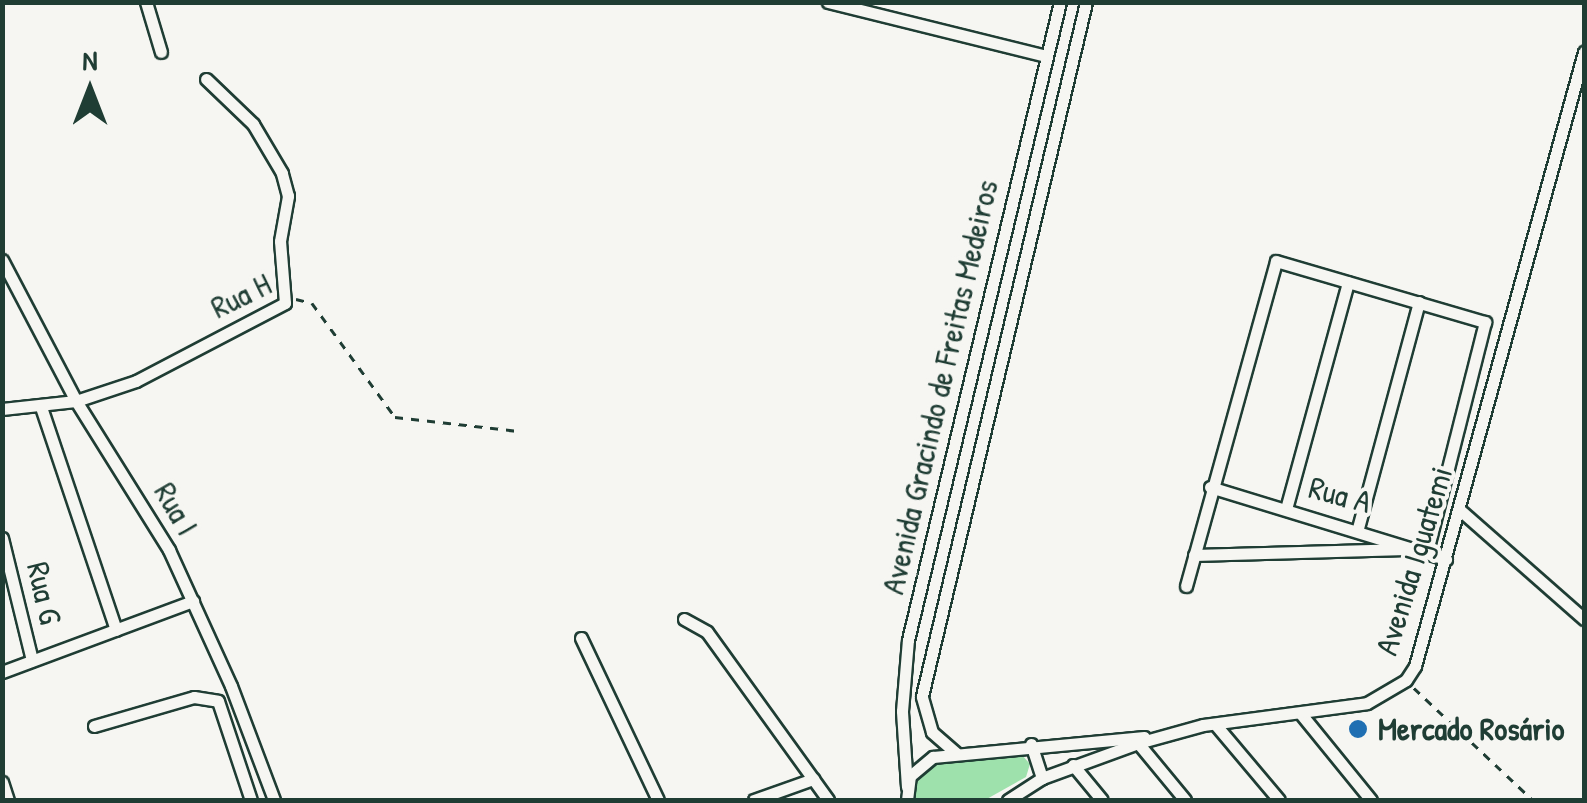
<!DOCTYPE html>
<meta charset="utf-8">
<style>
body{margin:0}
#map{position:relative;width:1587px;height:803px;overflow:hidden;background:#f6f6f2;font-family:"Patrick Hand",sans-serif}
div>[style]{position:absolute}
.green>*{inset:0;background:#9ee1ac}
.path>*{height:2.5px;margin-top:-1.25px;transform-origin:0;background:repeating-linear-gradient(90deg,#1f3d34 0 8px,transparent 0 16px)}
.roads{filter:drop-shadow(2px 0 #1f3d34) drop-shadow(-2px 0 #1f3d34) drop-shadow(0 2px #1f3d34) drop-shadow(0 -2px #1f3d34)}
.street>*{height:11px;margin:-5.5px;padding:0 5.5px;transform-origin:5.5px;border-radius:5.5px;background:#f6f6f2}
.dots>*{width:28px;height:28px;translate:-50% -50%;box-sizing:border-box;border:5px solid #f6f6f2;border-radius:50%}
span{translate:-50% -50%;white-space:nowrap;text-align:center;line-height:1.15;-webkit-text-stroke:8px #f6f6f2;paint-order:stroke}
.street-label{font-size:32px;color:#1f3d34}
.poi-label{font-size:32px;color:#1f3d34;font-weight:700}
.left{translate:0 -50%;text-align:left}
.frame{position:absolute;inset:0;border:5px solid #1f3d34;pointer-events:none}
.north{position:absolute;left:40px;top:40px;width:100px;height:100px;-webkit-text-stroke:8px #f6f6f2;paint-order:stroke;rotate:0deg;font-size:28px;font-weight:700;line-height:40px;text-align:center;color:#1f3d34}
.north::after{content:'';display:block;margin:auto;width:35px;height:45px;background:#1f3d34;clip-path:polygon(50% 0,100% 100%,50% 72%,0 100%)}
</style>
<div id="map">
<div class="green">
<i style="clip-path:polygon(1021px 754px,1030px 764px,1026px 777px,985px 800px,915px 800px,916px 780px,932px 763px)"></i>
</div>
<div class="path">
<i style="left:296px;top:299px;width:16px;rotate:14deg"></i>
<i style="left:312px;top:303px;width:141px;rotate:53.9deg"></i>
<i style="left:395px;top:417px;width:124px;rotate:6.5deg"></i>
<i style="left:1414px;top:688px;width:163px;rotate:43.3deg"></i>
</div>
<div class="roads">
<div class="street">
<i style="left:146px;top:2px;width:52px;rotate:73.3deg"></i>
<i style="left:828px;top:2px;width:225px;rotate:13.9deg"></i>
<i style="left:2px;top:260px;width:159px;rotate:62.3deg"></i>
<i style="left:76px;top:401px;width:176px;rotate:58deg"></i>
<i style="left:169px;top:550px;width:149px;rotate:65.5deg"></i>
<i style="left:231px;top:686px;width:122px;rotate:69.3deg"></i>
<i style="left:41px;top:407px;width:235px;rotate:71.4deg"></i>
<i style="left:2px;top:409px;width:74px;rotate:-6.2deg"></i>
<i style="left:76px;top:401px;width:63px;rotate:-18.4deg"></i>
<i style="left:136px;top:381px;width:168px;rotate:-27.6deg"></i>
<i style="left:285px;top:303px;width:62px;rotate:-94.6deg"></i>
<i style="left:280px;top:241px;width:46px;rotate:-79.9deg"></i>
<i style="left:288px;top:196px;width:24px;rotate:-105deg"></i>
<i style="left:282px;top:173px;width:57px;rotate:-120.6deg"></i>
<i style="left:253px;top:124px;width:65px;rotate:-136.2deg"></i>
<i style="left:1210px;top:487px;width:247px;rotate:17deg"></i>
<i style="left:1286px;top:509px;width:235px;rotate:-74.7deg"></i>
<i style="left:1460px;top:510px;width:165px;rotate:41.3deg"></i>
<i style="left:1358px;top:528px;width:234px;rotate:-74.9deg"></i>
<i style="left:2px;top:538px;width:126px;rotate:76.2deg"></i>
<i style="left:1194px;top:555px;width:221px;rotate:-1.6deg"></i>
<i style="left:1186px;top:586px;width:337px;rotate:-74.5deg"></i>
<i style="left:1276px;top:261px;width:218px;rotate:16.3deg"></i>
<i style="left:1485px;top:322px;width:237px;rotate:104.2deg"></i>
<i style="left:684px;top:619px;width:26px;rotate:29deg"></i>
<i style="left:707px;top:632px;width:207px;rotate:54.2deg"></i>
<i style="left:581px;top:638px;width:179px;rotate:64.6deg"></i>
<i style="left:2px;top:672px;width:204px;rotate:-20.4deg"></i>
<i style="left:1301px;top:714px;width:111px;rotate:50.9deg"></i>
<i style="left:1215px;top:724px;width:99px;rotate:49.9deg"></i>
<i style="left:94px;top:726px;width:104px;rotate:-16.2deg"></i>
<i style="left:194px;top:697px;width:24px;rotate:9deg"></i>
<i style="left:218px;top:701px;width:104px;rotate:71.6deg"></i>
<i style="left:1138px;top:743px;width:74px;rotate:50.5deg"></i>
<i style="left:1031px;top:744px;width:36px;rotate:72deg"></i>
<i style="left:956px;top:753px;width:32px;rotate:-139deg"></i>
<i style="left:932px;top:732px;width:37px;rotate:-106deg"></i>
<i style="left:922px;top:696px;width:713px;rotate:-76.7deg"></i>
<i style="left:1073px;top:765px;width:45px;rotate:50.4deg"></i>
<i style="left:2px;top:782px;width:19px;rotate:72deg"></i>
<i style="left:907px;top:787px;width:76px;rotate:-93.8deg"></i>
<i style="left:902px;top:711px;width:71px;rotate:-85.2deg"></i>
<i style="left:908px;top:640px;width:656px;rotate:-76.6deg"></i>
<i style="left:754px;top:800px;width:63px;rotate:-19.6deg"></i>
<i style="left:907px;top:800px;width:24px;rotate:-83deg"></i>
<i style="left:910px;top:776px;width:30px;rotate:-40deg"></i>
<i style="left:933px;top:757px;width:212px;rotate:-5.4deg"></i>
<i style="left:1008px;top:800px;width:40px;rotate:-32.9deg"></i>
<i style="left:1042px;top:778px;width:102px;rotate:-20deg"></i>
<i style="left:1138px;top:743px;width:67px;rotate:-15.5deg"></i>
<i style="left:1203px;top:725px;width:165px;rotate:-7.6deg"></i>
<i style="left:1367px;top:703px;width:45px;rotate:-30.5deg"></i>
<i style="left:1406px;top:680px;width:17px;rotate:-57deg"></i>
<i style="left:1415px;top:666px;width:637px;rotate:-74.61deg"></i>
</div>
</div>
<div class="dots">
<i style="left:1358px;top:729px;background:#1f6fb2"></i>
</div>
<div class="street-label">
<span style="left:241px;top:296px;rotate:-26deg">Rua H</span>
<span style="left:940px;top:387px;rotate:-77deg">Avenida Gracindo de Freitas Medeiros</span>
<span style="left:1340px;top:495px;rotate:15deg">Rua A</span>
<span style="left:176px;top:509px;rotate:60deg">Rua I</span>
<span style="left:1414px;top:561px;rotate:-73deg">Avenida Iguatemi</span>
<span style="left:44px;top:593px;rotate:77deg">Rua G</span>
</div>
<div class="poi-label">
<span class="left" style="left:1378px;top:729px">Mercado Rosário</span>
</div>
<div class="frame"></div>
<div class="north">N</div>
</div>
